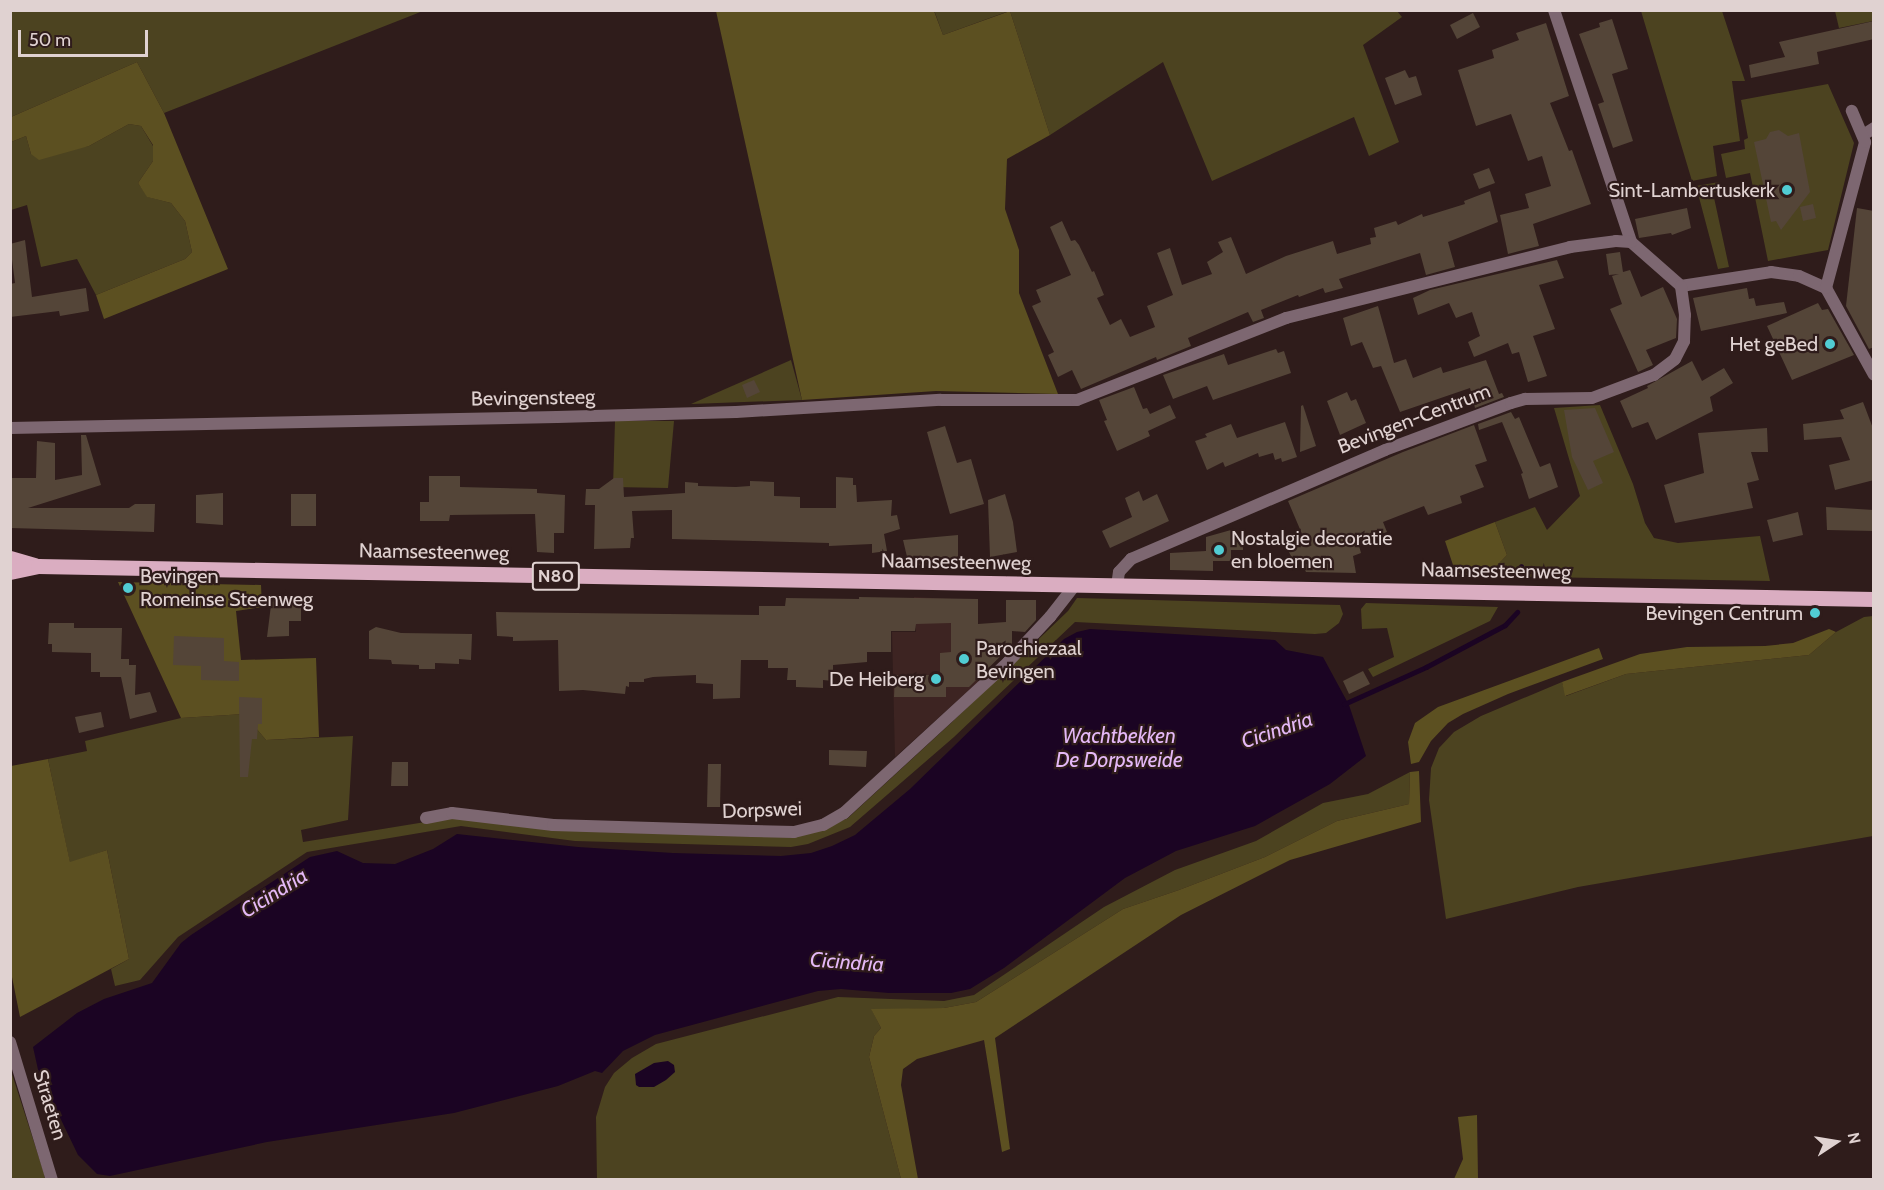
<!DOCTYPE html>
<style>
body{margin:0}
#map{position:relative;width:1884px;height:1190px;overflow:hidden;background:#2f1c1b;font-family:Cabin,sans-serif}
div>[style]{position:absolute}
.built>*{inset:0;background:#3d2422}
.green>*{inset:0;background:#4c4320}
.forest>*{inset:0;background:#5c5021}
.water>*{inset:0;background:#1b0423}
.stream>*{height:5px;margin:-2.5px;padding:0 2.5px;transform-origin:2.5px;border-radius:2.5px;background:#1b0423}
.building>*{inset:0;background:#544538}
.minor>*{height:12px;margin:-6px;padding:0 6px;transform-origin:6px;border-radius:6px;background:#7d6771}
.primary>*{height:15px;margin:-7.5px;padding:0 7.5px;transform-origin:7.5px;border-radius:7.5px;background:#daadc1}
.dots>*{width:16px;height:16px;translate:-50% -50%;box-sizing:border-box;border:3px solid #2f1c1b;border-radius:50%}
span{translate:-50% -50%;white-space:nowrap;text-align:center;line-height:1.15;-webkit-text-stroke:4.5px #2f1c1b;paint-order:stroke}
.shield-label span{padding:2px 4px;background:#2f1c1b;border:2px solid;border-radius:4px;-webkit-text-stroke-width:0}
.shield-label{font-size:18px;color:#e0d2d1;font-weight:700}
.poi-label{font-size:20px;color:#e0d2d1}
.right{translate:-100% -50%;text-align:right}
.left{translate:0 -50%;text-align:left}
.street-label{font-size:20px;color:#e0d2d1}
.water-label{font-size:21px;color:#e4b8f6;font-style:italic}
.frame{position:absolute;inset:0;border:12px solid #e0d2d1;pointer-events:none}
.north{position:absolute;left:1806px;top:1112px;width:60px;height:60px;-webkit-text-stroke:4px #2f1c1b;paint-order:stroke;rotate:78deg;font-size:16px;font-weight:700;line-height:24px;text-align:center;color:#e0d2d1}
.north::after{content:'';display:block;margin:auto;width:21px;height:27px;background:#e0d2d1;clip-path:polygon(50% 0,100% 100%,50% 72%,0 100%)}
.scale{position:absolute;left:18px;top:30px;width:130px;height:27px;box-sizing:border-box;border:3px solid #e0d2d1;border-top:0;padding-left:8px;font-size:18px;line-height:21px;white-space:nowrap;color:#e0d2d1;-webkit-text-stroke:4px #2f1c1b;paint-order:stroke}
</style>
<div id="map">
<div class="built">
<i style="clip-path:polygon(914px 597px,953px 599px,978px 632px,978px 682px,895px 757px,892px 632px,916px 632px)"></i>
</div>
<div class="green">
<i style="clip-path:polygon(934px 10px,1009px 11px,943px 35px)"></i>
<i style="clip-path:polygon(11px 11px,423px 11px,164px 113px,137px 62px,11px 117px)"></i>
<i style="clip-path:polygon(1010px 11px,1397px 11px,1402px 17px,1363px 45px,1399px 142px,1369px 156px,1354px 117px,1212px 181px,1163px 62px,1050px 135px)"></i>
<i style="clip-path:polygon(1641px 11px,1722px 11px,1745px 81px,1732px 81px,1740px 141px,1713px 146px,1717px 176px,1692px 181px)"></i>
<i style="clip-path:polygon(1835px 11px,1873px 11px,1873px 21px,1839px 28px)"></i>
<i style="clip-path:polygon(1828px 84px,1854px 143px,1828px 250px,1768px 261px,1750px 173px,1726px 178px,1721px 154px,1745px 149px,1744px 140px,1748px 138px,1741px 100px)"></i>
<i style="clip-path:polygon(129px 124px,141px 126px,153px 146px,153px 161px,138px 183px,148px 197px,171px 203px,185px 221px,192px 252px,185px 259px,96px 295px,77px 259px,41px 267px,27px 205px,11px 210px,11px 142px,26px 136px,31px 154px,89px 146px)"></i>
<i style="clip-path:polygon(1719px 182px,1721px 191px,1713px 193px,1729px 267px,1718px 269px,1696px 186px)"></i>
<i style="clip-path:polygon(791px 360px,802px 400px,691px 404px)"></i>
<i style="clip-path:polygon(1600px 405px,1633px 484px,1645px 523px,1654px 538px,1678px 543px,1760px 536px,1770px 581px,1487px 576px,1507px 555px,1495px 522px,1535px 507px,1547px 530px,1580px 496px,1554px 408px)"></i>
<i style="clip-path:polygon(615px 421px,674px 421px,668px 488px,613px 487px)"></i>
<i style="clip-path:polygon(1077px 598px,1340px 605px,1343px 614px,1339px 623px,1326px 633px,1315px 634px,1075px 622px,954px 737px,850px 827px,808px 844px,791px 847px,575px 841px,461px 826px,307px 852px,178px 937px,140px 980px,115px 986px,111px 969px,129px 959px,107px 850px,70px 863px,48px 759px,87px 751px,85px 741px,181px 718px,244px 714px,266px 740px,353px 736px,348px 820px,301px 830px,303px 842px,462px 816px,613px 831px,832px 825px,848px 818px,950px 724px,1068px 611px)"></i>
<i style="clip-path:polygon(1366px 603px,1498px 607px,1490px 621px,1373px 677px,1368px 669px,1394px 657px,1387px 628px,1362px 629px,1361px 609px)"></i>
<i style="clip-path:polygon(1873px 616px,1873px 836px,1578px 887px,1446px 919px,1429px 800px,1431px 768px,1439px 748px,1454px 732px,1481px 716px,1562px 682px,1566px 696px,1626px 674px,1809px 655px,1836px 632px,1864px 617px)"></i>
<i style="clip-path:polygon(1410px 772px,1409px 804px,1337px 821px,1265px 857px,1179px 890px,1123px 909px,976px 1002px,944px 1008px,872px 1010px,881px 1028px,874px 1036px,869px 1057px,901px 1179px,597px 1180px,596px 1117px,605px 1087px,614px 1073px,632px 1058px,656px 1044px,838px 997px,944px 1001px,974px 995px,1104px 907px,1175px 870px,1256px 841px,1323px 803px,1368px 794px)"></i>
<i style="clip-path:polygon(10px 1068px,44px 1173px,45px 1179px,11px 1179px)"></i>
</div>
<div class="forest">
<i style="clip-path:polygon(716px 11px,934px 11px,943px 35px,1010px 11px,1050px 135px,1007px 159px,1005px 209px,1019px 250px,1019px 293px,1058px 394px,936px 391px,802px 400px)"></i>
<i style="clip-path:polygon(137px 62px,164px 113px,228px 269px,104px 319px,96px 295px,185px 259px,192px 252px,185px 221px,171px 203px,147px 197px,138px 183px,153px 161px,153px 145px,141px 126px,129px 124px,89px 146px,39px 160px,31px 154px,26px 136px,11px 142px,11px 117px)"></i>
<i style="clip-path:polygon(1495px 522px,1507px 555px,1487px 576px,1456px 574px,1445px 541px)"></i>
<i style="clip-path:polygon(118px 582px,261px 585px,262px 607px,236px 611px,241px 660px,316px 658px,319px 737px,266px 740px,244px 714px,181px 718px)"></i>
<i style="clip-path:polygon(1829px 629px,1836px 632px,1809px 655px,1626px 674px,1565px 696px,1562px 682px,1640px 654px,1687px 647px,1765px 646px,1793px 643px)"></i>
<i style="clip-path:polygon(1599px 648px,1603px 659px,1508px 694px,1463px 714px,1448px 723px,1431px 741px,1419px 762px,1411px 764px,1408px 742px,1415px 723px,1438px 707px)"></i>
<i style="clip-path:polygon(48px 759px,70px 862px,107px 850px,129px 959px,20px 1017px,10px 967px,11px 766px)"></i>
<i style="clip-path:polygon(1419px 771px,1421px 822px,1290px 860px,1181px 915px,995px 1038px,1010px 1149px,1002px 1152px,984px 1040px,917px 1059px,903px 1069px,901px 1085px,918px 1179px,901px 1179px,869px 1057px,874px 1036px,881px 1028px,871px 1009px,944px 1008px,976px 1002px,1123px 909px,1179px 890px,1265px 857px,1337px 821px,1409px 804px,1410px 772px)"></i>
<i style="clip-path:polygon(1477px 1115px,1478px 1179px,1454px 1179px,1463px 1159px,1458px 1117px)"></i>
</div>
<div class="water">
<i style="clip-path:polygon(1090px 629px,1275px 640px,1286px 650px,1323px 657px,1349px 705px,1366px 756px,1330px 784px,1255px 826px,1176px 851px,1125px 878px,1004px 968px,970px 989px,951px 993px,889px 993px,841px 989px,818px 991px,655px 1035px,623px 1051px,602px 1073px,595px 1071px,558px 1086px,454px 1113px,267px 1142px,110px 1176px,97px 1174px,78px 1155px,39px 1074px,33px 1047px,77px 1013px,104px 999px,152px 983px,181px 943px,191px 935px,310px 857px,337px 851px,363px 863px,395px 864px,433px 849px,457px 834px,578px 847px,673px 853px,781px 856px,811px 853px,832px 846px,855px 835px,910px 789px,1064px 639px,1077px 632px)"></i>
<i style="clip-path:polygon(668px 1061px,674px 1065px,675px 1072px,666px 1080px,654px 1087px,639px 1087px,636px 1085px,635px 1074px,654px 1063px)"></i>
</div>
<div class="stream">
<i style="left:1519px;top:574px;width:8px;rotate:-76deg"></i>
<i style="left:1344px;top:704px;width:90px;rotate:-24.3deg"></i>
<i style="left:1426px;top:667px;width:89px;rotate:-28deg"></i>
<i style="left:1505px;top:625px;width:18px;rotate:-47deg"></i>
</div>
<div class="building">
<i style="clip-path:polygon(1473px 13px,1480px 27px,1457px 39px,1450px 25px)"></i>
<i style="clip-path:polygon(1612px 19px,1628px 69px,1612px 74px,1633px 141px,1613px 148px,1598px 104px,1604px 102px,1579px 34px,1600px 27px,1599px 23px)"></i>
<i style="clip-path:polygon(1874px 21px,1874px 39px,1817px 52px,1819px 64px,1751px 78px,1749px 65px,1785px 57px,1779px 42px)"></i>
<i style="clip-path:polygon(1546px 23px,1569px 96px,1550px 103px,1569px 151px,1572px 150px,1591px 204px,1533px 224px,1539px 246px,1508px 254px,1500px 215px,1529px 208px,1525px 194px,1551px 186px,1542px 156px,1528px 161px,1511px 114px,1476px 126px,1458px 70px,1494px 58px,1492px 50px,1519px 40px,1516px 33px)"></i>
<i style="clip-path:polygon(1405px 70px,1409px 78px,1416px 76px,1422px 95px,1395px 105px,1385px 78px)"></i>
<i style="clip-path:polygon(1779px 130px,1788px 136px,1799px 133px,1810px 192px,1781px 230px,1776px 221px,1771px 222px,1754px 142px,1766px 139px,1770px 132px)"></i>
<i style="clip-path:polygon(1489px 168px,1495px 183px,1479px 189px,1473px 174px)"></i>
<i style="clip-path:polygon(1490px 191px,1498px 222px,1448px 242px,1455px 267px,1426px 275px,1420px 253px,1339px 279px,1343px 288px,1325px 293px,1323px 288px,1299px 297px,1298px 295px,1261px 310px,1264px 318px,1253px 322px,1248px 312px,1188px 338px,1191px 346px,1157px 360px,1156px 357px,1081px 389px,1072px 370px,1058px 377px,1048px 355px,1054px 352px,1032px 306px,1041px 302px,1036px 290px,1071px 275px,1050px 227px,1062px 221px,1071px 241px,1075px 240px,1079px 245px,1092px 272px,1094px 271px,1104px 295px,1097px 298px,1110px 325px,1121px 319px,1130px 337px,1155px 327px,1147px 306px,1173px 295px,1157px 253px,1170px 248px,1182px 285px,1212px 274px,1207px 262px,1223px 252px,1218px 242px,1231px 237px,1246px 274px,1286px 256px,1333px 241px,1337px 254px,1371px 244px,1370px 238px,1376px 237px,1374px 228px,1396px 221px,1398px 225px,1422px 214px,1423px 217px,1465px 204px,1464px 201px)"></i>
<i style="clip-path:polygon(1813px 204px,1816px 218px,1803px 221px,1800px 207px)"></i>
<i style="clip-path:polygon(1687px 208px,1691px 228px,1672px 235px,1671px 233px,1639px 238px,1635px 219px)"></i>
<i style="clip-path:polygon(1857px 208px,1874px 211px,1874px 347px,1869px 349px,1846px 306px)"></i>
<i style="clip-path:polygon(25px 240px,32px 297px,86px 288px,89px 311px,60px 316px,59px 311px,10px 317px,10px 284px,15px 283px,10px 244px)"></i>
<i style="clip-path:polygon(1620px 252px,1623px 272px,1630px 270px,1641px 297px,1663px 287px,1677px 319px,1676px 338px,1646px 350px,1653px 365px,1638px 372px,1610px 309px,1622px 304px,1612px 276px,1619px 274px,1609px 275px,1606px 254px)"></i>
<i style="clip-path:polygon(1557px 260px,1564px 278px,1539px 285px,1555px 329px,1533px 336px,1547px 376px,1528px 382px,1519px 352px,1512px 354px,1508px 343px,1474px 357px,1468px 342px,1480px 336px,1472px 312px,1456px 318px,1449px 303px,1418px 315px,1413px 298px,1430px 290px)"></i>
<i style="clip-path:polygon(1747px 288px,1749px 299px,1754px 298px,1756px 306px,1784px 302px,1787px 313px,1701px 331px,1693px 298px)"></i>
<i style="clip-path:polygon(1818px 303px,1822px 310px,1828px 309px,1854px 355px,1792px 380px,1767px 326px)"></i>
<i style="clip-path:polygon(1378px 306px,1394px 363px,1406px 359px,1413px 378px,1441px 367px,1443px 373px,1486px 360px,1499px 394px,1502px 393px,1504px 397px,1475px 408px,1470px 388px,1400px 412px,1381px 366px,1373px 368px,1362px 342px,1351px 346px,1343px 318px)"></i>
<i style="clip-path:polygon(1276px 349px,1278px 353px,1284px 351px,1291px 373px,1213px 400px,1207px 386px,1173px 399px,1163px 375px,1224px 354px,1228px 365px)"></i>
<i style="clip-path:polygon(1692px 361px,1702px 381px,1724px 368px,1733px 383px,1710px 397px,1713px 411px,1656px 440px,1648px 422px,1632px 428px,1620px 401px,1648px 388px,1647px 386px)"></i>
<i style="clip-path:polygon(754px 380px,760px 392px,747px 398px,742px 385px)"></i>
<i style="clip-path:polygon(1134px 387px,1143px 409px,1147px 408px,1150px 414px,1170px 405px,1176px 418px,1148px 431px,1150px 436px,1117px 451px,1104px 421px,1107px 420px,1099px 400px)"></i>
<i style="clip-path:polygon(1347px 392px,1351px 401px,1356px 399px,1366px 423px,1340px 435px,1327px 401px)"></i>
<i style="clip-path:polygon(1863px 402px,1874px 431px,1874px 480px,1835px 490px,1829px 465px,1850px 460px,1841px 437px,1804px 440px,1803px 424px,1844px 419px,1840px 410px)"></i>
<i style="clip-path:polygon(1303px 405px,1316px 446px,1300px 452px,1301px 406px)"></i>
<i style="clip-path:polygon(1595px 408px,1614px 452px,1593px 461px,1603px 483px,1588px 490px,1572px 457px,1564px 410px)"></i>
<i style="clip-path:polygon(1511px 412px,1515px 419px,1519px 417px,1540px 467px,1550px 463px,1558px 487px,1529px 499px,1521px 474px,1523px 473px,1502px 422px,1479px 430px,1478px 424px)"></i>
<i style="clip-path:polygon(1285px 422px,1297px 457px,1282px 462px,1281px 458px,1275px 460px,1273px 453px,1259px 457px,1258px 453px,1225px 467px,1223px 462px,1207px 470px,1195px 441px,1207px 437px,1205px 434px,1231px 424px,1237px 438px)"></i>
<i style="clip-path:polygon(1474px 425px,1487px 461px,1475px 465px,1484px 487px,1460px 496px,1462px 503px,1428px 515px,1424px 506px,1383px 522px,1387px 532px,1358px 542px,1361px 553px,1353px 556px,1356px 573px,1306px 572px,1300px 560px,1294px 562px,1288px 550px,1305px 541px,1288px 501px,1403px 452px)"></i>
<i style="clip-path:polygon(945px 426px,957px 463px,971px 459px,984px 504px,950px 514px,927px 432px)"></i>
<i style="clip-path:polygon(1767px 428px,1768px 452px,1751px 452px,1759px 480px,1747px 483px,1753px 508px,1675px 523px,1664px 485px,1704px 473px,1698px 433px)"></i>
<i style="clip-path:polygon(81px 435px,86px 435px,101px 485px,28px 508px,129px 508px,135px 504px,155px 504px,154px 532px,10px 528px,10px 478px,36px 478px,37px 441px,55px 443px,55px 480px,82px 475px)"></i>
<i style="clip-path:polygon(429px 476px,460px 476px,460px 487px,537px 489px,537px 493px,565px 495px,564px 533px,554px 533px,554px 553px,537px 552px,535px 514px,450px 515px,449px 521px,420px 521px,420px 502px,429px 502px)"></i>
<i style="clip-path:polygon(836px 477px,853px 478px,853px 485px,856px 485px,857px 502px,892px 500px,891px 516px,897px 515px,900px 529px,884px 534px,887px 551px,872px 553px,872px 544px,829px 546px,829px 543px,672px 539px,672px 510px,632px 511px,634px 538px,631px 538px,630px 548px,594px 549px,595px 505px,585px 505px,586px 489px,599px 489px,614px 478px,623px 478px,624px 497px,685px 493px,685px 482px,698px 483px,698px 486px,736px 487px,750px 486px,750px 481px,774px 482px,774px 496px,800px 497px,800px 508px,836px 508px)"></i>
<i style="clip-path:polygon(1139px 491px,1143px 501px,1157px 494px,1169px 521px,1110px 548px,1102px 531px,1132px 517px,1125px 498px)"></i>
<i style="clip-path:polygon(223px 493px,223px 525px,196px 523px,196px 495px)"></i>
<i style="clip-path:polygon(291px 494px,316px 494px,316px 526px,291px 526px)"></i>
<i style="clip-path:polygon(1005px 494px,1013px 522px,1017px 552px,990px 557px,988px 500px)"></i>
<i style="clip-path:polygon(1826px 507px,1874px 510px,1874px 531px,1827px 530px)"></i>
<i style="clip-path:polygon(1798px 512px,1803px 535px,1773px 542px,1767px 520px)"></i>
<i style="clip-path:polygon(1231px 530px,1231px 536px,1243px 536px,1243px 550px,1231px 550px,1231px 561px,1213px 561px,1213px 571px,1170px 570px,1170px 553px,1206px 551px,1206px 537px)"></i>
<i style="clip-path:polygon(958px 535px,958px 566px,909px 565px,903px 540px)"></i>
<i style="clip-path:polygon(272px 597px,301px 597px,301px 621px,289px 621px,289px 636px,267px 637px)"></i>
<i style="clip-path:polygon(859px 597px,978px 599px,978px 624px,1006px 622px,1006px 600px,1036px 600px,1036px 620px,1025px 632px,1012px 631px,1012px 645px,969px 687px,946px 687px,946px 697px,894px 697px,895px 675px,940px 675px,940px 653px,951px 652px,951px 623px,916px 624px,915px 631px,891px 631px,891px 652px,867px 652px,867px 662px,833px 665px,833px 681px,823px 680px,823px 688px,796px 687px,796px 680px,787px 680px,788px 668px,768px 668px,768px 660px,741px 660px,740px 698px,713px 699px,713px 684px,696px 683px,696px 675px,653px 677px,644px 679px,644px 682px,629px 682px,629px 687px,626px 686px,625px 694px,583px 690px,559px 691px,558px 640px,513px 641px,513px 637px,497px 636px,496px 612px,759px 615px,759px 606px,785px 606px,786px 598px,859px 599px)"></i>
<i style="clip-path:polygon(49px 623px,74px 623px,74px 628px,122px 628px,121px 659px,129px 659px,129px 665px,136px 665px,135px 695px,150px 692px,157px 712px,130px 719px,121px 677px,100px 677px,100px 672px,91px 672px,91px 653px,52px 652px,52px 644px,48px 644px)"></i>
<i style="clip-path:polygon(376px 627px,401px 633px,472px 634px,471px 660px,459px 659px,459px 664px,435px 663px,435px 669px,419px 669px,419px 665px,392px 664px,391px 660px,369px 659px,369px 631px)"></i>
<i style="clip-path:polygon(174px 636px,224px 638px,224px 661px,239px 662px,239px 681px,201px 680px,201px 666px,173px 665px)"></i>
<i style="clip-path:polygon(1363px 671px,1370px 684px,1349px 694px,1343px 681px)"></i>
<i style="clip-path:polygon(239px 697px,262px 698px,262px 724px,258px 724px,257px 739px,252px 739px,248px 777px,240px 777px)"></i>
<i style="clip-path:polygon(101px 712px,104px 727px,79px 733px,75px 717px)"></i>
<i style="clip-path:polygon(829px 750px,867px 751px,866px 767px,829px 765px)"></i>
<i style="clip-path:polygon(392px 762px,408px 762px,408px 786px,391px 786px)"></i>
<i style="clip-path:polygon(708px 764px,721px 764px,720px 807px,707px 807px)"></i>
</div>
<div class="minor">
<i style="left:1554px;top:10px;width:244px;rotate:71.6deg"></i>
<i style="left:1631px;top:242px;width:67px;rotate:41.3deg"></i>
<i style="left:1681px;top:286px;width:91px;rotate:-8.8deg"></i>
<i style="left:1771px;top:272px;width:28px;rotate:8deg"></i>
<i style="left:1799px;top:276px;width:30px;rotate:24deg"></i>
<i style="left:1826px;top:288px;width:99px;rotate:61.1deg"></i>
<i style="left:1863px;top:135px;width:13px;rotate:-32deg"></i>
<i style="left:1826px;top:288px;width:151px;rotate:-75deg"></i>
<i style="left:1865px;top:142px;width:34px;rotate:-113deg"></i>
<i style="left:10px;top:428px;width:547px;rotate:-1.15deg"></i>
<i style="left:557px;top:417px;width:179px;rotate:-1.6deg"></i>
<i style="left:736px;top:412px;width:205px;rotate:-3.4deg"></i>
<i style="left:941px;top:400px;width:136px"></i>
<i style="left:1077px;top:400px;width:225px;rotate:-21.4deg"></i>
<i style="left:1286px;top:318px;width:293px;rotate:-14deg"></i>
<i style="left:1570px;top:247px;width:46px;rotate:-7.4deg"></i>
<i style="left:1616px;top:241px;width:15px;rotate:4deg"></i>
<i style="left:1117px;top:586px;width:14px;rotate:-82deg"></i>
<i style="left:1119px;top:572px;width:18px;rotate:-47deg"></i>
<i style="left:1131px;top:559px;width:276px;rotate:-23.2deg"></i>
<i style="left:1385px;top:450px;width:134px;rotate:-20.5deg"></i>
<i style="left:1511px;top:403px;width:15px;rotate:-16deg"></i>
<i style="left:1525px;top:399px;width:67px;rotate:-0.9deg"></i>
<i style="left:1592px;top:398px;width:66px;rotate:-20.4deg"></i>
<i style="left:1654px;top:375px;width:26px;rotate:-37deg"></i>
<i style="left:1675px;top:359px;width:20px;rotate:-63deg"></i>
<i style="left:1684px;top:341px;width:26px;rotate:-88deg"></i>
<i style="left:1685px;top:315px;width:29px;rotate:-98deg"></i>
<i style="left:426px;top:818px;width:26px;rotate:-11deg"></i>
<i style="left:452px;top:813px;width:102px;rotate:6.8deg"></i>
<i style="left:553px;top:825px;width:199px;rotate:1.7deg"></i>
<i style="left:752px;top:831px;width:42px;rotate:1.4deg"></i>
<i style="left:794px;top:832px;width:30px;rotate:-14deg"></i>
<i style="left:823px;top:825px;width:24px;rotate:-30deg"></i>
<i style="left:844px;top:813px;width:223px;rotate:-42.6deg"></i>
<i style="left:1008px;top:662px;width:62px;rotate:-47deg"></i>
<i style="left:1050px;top:617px;width:41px;rotate:-52deg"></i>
<i style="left:10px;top:1042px;width:144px;rotate:73.1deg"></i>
</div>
<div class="primary">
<i style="left:10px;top:558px;width:26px;rotate:16deg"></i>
<i style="left:10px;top:572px;width:29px;rotate:-12deg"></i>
<i style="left:38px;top:566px;width:1836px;rotate:1.03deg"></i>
</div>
<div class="dots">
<i style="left:1787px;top:190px;background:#51ccd3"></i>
<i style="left:1830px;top:344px;background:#51ccd3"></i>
<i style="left:1219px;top:550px;background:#51ccd3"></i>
<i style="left:128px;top:588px;background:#51ccd3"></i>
<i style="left:1815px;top:613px;background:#51ccd3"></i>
<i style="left:964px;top:659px;background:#51ccd3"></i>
<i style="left:936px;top:679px;background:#51ccd3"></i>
</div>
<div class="shield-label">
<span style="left:556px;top:576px">N80</span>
</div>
<div class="poi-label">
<span class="right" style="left:1775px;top:190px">Sint-Lambertuskerk</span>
<span class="right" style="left:1818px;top:344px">Het geBed</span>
<span class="left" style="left:1231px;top:550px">Nostalgie decoratie<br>en bloemen</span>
<span class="left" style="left:140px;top:588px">Bevingen<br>Romeinse Steenweg</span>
<span class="right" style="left:1803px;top:613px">Bevingen Centrum</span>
<span class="left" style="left:976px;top:660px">Parochiezaal<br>Bevingen</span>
<span class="right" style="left:924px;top:679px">De Heiberg</span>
</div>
<div class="street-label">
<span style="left:533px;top:398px;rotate:-1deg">Bevingensteeg</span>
<span style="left:1414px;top:419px;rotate:-21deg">Bevingen-Centrum</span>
<span style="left:434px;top:552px;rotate:1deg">Naamsesteenweg</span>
<span style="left:956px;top:562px;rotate:1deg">Naamsesteenweg</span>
<span style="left:1496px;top:571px;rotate:1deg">Naamsesteenweg</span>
<span style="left:762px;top:810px;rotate:-2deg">Dorpswei</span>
<span style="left:50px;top:1105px;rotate:73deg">Straeten</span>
</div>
<div class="water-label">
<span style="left:1277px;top:730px;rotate:-19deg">Cicindria</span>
<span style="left:1119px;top:748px">Wachtbekken<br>De Dorpsweide</span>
<span style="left:274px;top:893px;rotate:-32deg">Cicindria</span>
<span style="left:847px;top:962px;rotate:4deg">Cicindria</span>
</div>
<div class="frame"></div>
<div class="north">N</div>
<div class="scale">50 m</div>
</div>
